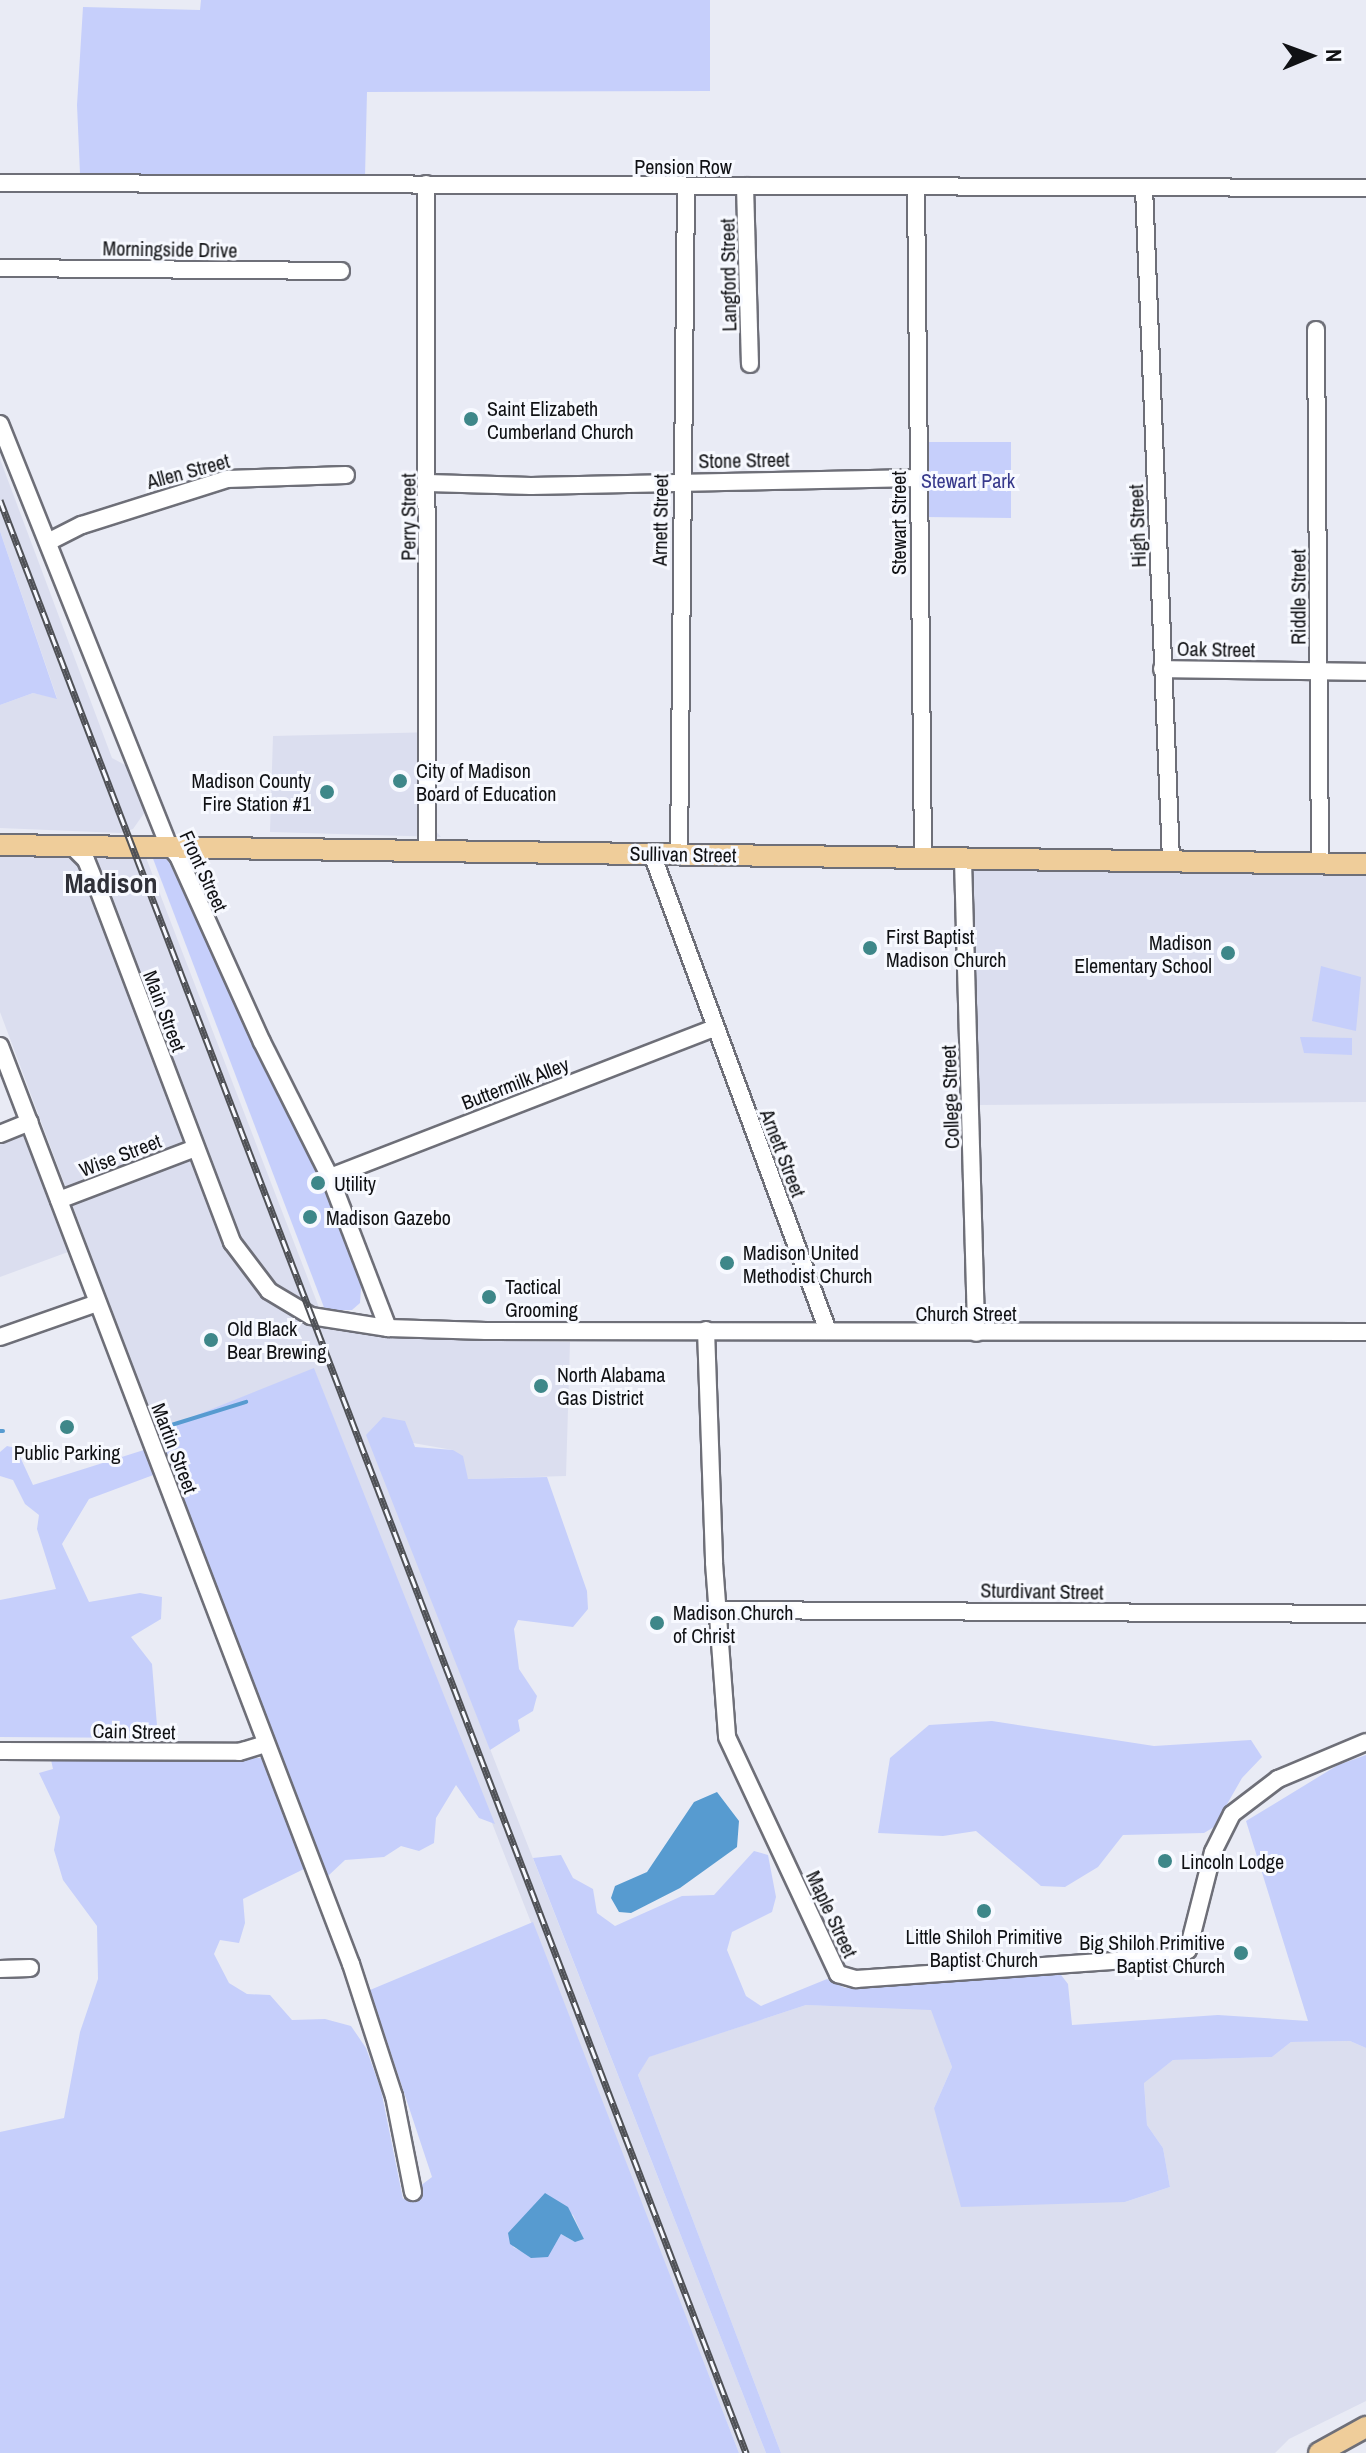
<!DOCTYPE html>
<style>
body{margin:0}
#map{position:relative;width:1366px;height:2453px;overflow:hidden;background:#e9ebf5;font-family:"Archivo Narrow",sans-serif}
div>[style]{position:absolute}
.built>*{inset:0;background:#dbdeef}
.green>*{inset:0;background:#c6cffb}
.water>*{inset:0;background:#579bd0}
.stream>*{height:4px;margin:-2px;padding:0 2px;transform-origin:2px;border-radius:2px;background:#579bd0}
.roads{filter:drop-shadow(2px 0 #6e6f78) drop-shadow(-2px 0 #6e6f78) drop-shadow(0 2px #6e6f78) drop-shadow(0 -2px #6e6f78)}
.minor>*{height:16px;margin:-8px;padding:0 8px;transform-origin:8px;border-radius:8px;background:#fff}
.major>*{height:20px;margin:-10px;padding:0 10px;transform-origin:10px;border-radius:10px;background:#efcd9a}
.rail>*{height:7px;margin-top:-3.5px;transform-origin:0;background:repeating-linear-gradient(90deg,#f7f9ff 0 12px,#4f5156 0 24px);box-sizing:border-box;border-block:2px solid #4f5156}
.dots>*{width:22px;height:22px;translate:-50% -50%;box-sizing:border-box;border:4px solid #f7f9ff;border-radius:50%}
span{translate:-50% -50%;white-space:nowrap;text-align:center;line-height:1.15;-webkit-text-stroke:6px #f7f9ff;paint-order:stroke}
.street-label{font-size:20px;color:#101114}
.poi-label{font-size:20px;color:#101114}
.left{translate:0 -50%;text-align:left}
.right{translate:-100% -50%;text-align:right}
.park-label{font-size:20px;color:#37398c}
.district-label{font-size:28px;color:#303139;font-weight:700}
.north{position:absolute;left:1270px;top:16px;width:80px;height:80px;-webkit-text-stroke:6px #f7f9ff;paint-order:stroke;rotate:89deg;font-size:22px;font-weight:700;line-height:32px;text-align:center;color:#101114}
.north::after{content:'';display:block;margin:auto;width:28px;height:36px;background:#101114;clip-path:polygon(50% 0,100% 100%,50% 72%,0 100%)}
</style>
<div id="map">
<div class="built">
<i style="clip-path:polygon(0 459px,112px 758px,127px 766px,145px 812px,133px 829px,121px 833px,0 828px,0 705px,33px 693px,57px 698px,0 531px)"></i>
<i style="clip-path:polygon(437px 732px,435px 830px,441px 837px,270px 832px,273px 736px)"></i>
<i style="clip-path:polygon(0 855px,145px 855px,320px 1310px,299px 1302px,304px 1324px,462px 1340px,570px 1342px,566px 1476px,468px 1479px,453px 1450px,367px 1435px,766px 2453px,739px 2453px,314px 1369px,157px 1431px,0 1012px)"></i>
<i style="clip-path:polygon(972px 868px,1366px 876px,1366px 1102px,978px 1105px)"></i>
<i style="clip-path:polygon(23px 1132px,68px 1252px,0 1277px,0 1140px)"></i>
<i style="clip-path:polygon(806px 2005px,932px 2009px,952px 2067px,934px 2108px,1061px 2201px,1125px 2202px,1170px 2187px,1163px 2148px,1147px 2125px,1144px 2082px,1173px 2060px,1272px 2057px,1291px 2042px,1350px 2041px,1366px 2048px,1366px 2401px,1289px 2439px,1275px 2453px,781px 2453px,638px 2075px,648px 2057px)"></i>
</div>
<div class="green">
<i style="clip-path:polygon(201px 0,710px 0,710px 91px,367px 92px,365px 177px,80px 174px,77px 105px,83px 7px,200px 10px)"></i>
<i style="clip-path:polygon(925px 442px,1011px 442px,1011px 518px,925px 517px)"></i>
<i style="clip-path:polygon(0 531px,4px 543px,57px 699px,33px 693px,0 705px)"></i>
<i style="clip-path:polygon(152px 856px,167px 858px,326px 1184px,362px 1275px,360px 1303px,352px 1310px,325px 1310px)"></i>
<i style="clip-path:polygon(1321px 966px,1361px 977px,1356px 1031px,1312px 1021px)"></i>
<i style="clip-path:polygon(1300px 1037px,1352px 1038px,1352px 1055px,1304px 1053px)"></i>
<i style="clip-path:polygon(314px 1368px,495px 1824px,479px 1818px,456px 1785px,436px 1818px,434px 1843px,419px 1851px,401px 1846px,384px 1857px,345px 1860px,328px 1876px,157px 1431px)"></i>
<i style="clip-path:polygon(383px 1417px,405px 1421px,415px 1447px,453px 1450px,463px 1456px,468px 1479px,547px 1477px,587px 1591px,588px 1609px,573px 1627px,518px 1620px,514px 1629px,519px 1669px,537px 1696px,533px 1711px,518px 1720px,520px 1731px,490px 1750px,366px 1435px)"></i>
<i style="clip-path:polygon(7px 1446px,16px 1448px,33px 1485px,147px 1449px,156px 1474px,89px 1499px,62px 1544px,89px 1602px,140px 1593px,162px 1597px,161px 1619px,131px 1637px,152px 1664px,158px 1738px,0 1737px,0 1600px,56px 1589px,37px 1529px,39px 1515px,25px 1504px,13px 1480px,0 1476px,0 1452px)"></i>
<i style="clip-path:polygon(992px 1721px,1154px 1746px,1251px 1740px,1262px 1757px,1242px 1778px,1214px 1827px,1204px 1833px,1123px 1835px,1098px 1867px,1065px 1887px,1041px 1886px,976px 1831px,943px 1836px,878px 1833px,890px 1758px,929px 1725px)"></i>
<i style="clip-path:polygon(1366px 1755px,1366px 2048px,1350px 2041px,1291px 2042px,1272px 2057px,1173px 2060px,1144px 2083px,1147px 2125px,1163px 2148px,1170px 2187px,1125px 2202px,961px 2207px,934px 2108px,952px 2067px,931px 2010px,806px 2005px,649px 2057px,638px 2075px,781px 2453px,766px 2453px,533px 1858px,561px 1855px,573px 1878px,593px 1889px,597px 1913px,615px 1926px,682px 1896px,714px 1895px,754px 1851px,768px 1855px,776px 1897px,772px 1912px,732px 1932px,727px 1950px,746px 1996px,761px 2006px,827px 1979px,845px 1988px,1058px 1971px,1068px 1984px,1072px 2025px,1218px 2015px,1308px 2021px,1246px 1821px,1338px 1765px)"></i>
<i style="clip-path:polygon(evenodd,263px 1758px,304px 1869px,243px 1899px,245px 1923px,239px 1943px,220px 1940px,214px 1954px,229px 1983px,247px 1994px,270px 1995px,292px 2020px,325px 2019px,351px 2026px,366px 2048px,381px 2090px,403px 2199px,432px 2177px,370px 1990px,533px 1922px,739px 2453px,0 2453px,0 2132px,64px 2118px,80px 2032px,98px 1979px,97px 1926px,63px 1880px,54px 1850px,60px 1817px,39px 1773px,53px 1769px,51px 1760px,263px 1758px,557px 2203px,573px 2215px,584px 2239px,573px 2241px,561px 2234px,523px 2252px,513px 2247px,557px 2203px)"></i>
</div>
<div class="water">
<i style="clip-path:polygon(717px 1792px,739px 1821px,737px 1847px,680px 1888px,631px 1913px,619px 1912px,611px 1898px,615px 1886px,647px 1872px,694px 1802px)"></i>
<i style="clip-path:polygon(545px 2193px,568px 2207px,584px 2239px,575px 2242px,561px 2234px,548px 2257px,531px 2258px,510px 2244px,508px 2233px)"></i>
</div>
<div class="stream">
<i style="left:165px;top:1427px;width:85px;rotate:-17.2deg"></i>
<i style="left:0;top:1431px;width:3px"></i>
</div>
<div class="roads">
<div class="minor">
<i style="left:0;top:183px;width:1366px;rotate:0.21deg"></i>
<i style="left:426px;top:184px;width:667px;rotate:89.91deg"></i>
<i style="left:745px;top:186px;width:178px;rotate:88.4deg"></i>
<i style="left:916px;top:187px;width:672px;rotate:89.4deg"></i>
<i style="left:1144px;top:188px;width:674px;rotate:87.7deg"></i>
<i style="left:0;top:268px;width:341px;rotate:0.5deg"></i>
<i style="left:1316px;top:330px;width:534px;rotate:89.57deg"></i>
<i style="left:0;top:424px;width:455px;rotate:68.2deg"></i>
<i style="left:169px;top:846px;width:13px;rotate:48deg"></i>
<i style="left:178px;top:856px;width:204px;rotate:65.7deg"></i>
<i style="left:262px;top:1042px;width:151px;rotate:63.3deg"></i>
<i style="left:330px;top:1177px;width:162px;rotate:69deg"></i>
<i style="left:428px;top:483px;width:103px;rotate:1.7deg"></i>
<i style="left:531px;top:486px;width:387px;rotate:-1.2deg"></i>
<i style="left:48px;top:542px;width:38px;rotate:-27deg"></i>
<i style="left:82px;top:525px;width:152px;rotate:-17.6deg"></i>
<i style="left:227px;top:479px;width:119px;rotate:-1.9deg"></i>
<i style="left:1162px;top:669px;width:204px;rotate:0.8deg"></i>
<i style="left:71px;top:845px;width:21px;rotate:45deg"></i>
<i style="left:86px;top:860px;width:31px;rotate:68deg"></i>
<i style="left:98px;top:889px;width:378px;rotate:69.2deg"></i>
<i style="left:232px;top:1242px;width:61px;rotate:52.9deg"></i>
<i style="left:269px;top:1291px;width:49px;rotate:30.8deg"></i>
<i style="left:311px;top:1316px;width:78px;rotate:8.9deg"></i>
<i style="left:388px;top:1328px;width:98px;rotate:1.8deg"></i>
<i style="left:486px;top:1331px;width:880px;rotate:0.07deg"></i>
<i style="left:652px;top:854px;width:508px;rotate:69.75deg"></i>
<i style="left:679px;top:855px;width:669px;rotate:-89.4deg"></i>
<i style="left:963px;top:860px;width:473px;rotate:88.4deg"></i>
<i style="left:0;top:1046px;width:983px;rotate:69.08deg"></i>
<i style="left:351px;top:1964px;width:139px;rotate:72deg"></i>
<i style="left:394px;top:2096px;width:98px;rotate:78.8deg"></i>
<i style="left:0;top:1134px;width:32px;rotate:-22deg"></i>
<i style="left:330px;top:1177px;width:412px;rotate:-21.2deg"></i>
<i style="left:59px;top:1200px;width:146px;rotate:-20.9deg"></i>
<i style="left:706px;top:1330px;width:233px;rotate:88deg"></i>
<i style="left:714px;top:1563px;width:174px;rotate:85.7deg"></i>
<i style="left:727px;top:1737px;width:262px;rotate:64.9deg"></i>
<i style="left:838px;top:1974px;width:19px;rotate:16deg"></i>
<i style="left:856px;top:1979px;width:317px;rotate:-4deg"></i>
<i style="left:1172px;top:1957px;width:17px;rotate:-24deg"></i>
<i style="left:1188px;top:1950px;width:101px;rotate:-75.7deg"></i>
<i style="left:1213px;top:1852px;width:42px;rotate:-63.4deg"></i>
<i style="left:1232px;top:1814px;width:58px;rotate:-37.3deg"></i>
<i style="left:1278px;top:1779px;width:95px;rotate:-22.8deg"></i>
<i style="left:0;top:1337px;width:103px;rotate:-19.3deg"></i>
<i style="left:718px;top:1610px;width:648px;rotate:0.35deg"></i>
<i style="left:0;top:1751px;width:239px;rotate:0.2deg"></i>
<i style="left:239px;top:1752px;width:28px;rotate:-17deg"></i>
<i style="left:0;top:1969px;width:30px;rotate:-2deg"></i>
</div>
<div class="major">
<i style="left:0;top:845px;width:1366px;rotate:0.8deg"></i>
<i style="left:1319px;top:2453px;width:54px;rotate:-29deg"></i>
</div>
</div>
<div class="rail">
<i style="left:0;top:500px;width:2091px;rotate:69.09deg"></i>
</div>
<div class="dots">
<i style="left:471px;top:419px;background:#3e8789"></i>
<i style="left:400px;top:781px;background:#3e8789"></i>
<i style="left:327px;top:792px;background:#3e8789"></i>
<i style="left:870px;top:948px;background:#3e8789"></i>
<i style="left:1228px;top:953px;background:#3e8789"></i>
<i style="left:318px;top:1183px;background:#3e8789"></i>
<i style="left:310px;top:1217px;background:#3e8789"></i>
<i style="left:727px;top:1263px;background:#3e8789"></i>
<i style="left:489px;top:1297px;background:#3e8789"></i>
<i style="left:211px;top:1340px;background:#3e8789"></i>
<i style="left:541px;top:1386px;background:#3e8789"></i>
<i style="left:67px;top:1427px;background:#3e8789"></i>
<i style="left:657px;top:1623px;background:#3e8789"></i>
<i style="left:1165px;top:1861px;background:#3e8789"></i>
<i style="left:984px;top:1911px;background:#3e8789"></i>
<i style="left:1241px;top:1953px;background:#3e8789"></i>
</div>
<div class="street-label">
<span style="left:683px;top:166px">Pension Row</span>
<span style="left:170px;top:249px;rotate:1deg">Morningside Drive</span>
<span style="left:728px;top:275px;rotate:-91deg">Langford Street</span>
<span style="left:744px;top:460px;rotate:-1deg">Stone Street</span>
<span style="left:188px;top:471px;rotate:-15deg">Allen Street</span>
<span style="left:408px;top:517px;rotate:-90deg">Perry Street</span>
<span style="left:660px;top:520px;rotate:-89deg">Arnett Street</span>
<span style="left:898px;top:523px;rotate:-90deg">Stewart Street</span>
<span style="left:1137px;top:526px;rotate:-92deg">High Street</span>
<span style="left:1298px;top:597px;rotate:-90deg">Riddle Street</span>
<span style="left:1216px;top:649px;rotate:1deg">Oak Street</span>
<span style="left:683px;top:854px;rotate:1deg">Sullivan Street</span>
<span style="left:204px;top:871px;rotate:65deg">Front Street</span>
<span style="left:165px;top:1011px;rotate:69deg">Main Street</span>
<span style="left:515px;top:1083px;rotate:-21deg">Buttermilk Alley</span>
<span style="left:950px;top:1097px;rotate:-92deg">College Street</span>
<span style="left:783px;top:1153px;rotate:69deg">Arnett Street</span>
<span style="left:120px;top:1155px;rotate:-21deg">Wise Street</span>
<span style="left:966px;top:1313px">Church Street</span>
<span style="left:175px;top:1448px;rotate:69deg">Martin Street</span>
<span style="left:1042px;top:1591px;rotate:1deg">Sturdivant Street</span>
<span style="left:134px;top:1731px;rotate:1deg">Cain Street</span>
<span style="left:832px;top:1914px;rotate:65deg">Maple Street</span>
</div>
<div class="poi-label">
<span class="left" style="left:487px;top:420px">Saint Elizabeth<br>Cumberland Church</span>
<span class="left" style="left:416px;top:782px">City of Madison<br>Board of Education</span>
<span class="right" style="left:311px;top:792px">Madison County<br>Fire Station #1</span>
<span class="left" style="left:886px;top:948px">First Baptist<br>Madison Church</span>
<span class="right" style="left:1212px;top:954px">Madison<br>Elementary School</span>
<span class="left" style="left:334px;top:1183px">Utility</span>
<span class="left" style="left:326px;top:1217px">Madison Gazebo</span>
<span class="left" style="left:743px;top:1264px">Madison United<br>Methodist Church</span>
<span class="left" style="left:505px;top:1298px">Tactical<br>Grooming</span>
<span class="left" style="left:227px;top:1340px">Old Black<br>Bear Brewing</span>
<span class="left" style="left:557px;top:1386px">North Alabama<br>Gas District</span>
<span style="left:67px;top:1452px">Public Parking</span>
<span class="left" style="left:673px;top:1624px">Madison Church<br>of Christ</span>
<span class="left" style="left:1181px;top:1861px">Lincoln Lodge</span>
<span style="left:984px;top:1948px">Little Shiloh Primitive<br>Baptist Church</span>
<span class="right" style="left:1225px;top:1954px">Big Shiloh Primitive<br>Baptist Church</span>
</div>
<div class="park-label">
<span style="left:968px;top:480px">Stewart Park</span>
</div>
<div class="district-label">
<span style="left:111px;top:883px">Madison</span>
</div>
<div class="north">N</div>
</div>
